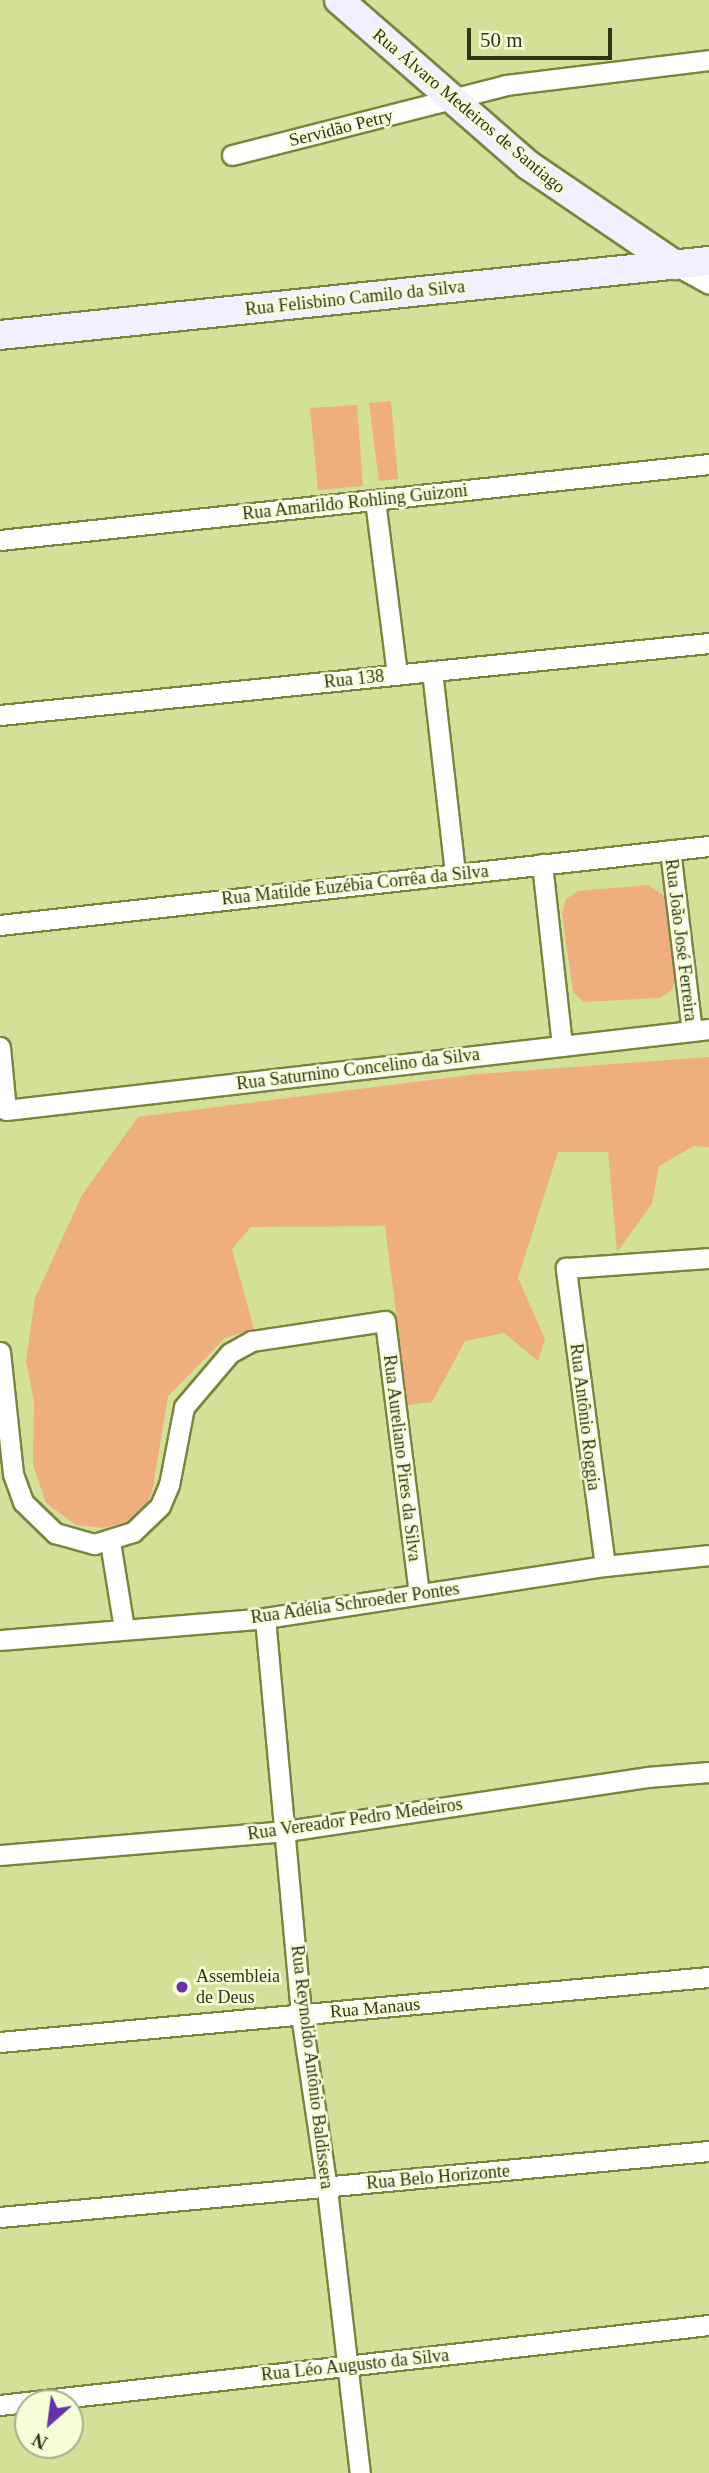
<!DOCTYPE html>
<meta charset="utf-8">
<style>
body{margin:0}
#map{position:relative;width:709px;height:2473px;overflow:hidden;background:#d2e197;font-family:Georgia,serif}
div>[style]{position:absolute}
.green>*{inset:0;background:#efae7d}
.roads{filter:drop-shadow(2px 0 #79853e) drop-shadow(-2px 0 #79853e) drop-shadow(0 2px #79853e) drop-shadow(0 -2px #79853e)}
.street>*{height:19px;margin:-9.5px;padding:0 9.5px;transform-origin:9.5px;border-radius:9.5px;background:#fff}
.secondary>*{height:28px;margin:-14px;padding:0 14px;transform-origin:14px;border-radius:14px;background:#f4efff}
.dots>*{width:19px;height:19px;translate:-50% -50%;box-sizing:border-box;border:4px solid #f5fed9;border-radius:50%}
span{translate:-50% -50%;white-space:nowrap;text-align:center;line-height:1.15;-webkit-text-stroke:5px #f5fed9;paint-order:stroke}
.street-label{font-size:18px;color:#2f3416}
.poi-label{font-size:18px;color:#2f3416}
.left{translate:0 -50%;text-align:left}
.north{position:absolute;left:14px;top:2389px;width:70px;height:70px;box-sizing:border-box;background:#f5fed9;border:2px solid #a6ad8b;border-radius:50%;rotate:208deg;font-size:19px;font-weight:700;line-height:28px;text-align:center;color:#2f3416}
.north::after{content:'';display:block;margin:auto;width:24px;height:32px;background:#6432aa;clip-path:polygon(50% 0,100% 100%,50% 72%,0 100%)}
.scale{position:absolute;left:467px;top:28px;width:145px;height:32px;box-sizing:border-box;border:4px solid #2f3416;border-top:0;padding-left:9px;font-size:21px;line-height:24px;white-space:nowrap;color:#2f3416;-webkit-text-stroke:5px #f5fed9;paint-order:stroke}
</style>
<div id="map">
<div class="green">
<i style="clip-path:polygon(391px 401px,398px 479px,379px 481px,369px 403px)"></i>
<i style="clip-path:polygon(357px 405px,363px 486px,318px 490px,310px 408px)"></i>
<i style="clip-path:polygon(648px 885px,666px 897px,676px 976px,672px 990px,660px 998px,583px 1002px,573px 992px,562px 913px,566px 899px,578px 891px)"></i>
<i style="clip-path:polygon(709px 1057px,709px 1147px,694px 1146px,659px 1166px,652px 1204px,617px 1252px,608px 1152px,558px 1152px,518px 1278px,545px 1339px,538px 1361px,504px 1333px,465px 1341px,432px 1402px,408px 1405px,385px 1226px,251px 1227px,232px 1249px,254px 1329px,225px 1338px,168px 1396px,152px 1493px,144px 1508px,133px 1520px,103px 1528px,76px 1525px,46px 1503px,33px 1465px,34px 1401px,26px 1361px,35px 1298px,82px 1195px,138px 1117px,478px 1074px)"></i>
</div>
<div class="roads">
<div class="street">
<i style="left:232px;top:155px;width:283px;rotate:-14.3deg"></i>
<i style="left:506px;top:85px;width:205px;rotate:-7deg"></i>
<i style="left:675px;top:265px;width:39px;rotate:29deg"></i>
<i style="left:375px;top:500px;width:176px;rotate:82.8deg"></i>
<i style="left:0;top:540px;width:713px;rotate:-6.12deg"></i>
<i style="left:432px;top:671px;width:204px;rotate:83.5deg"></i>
<i style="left:0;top:715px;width:713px;rotate:-5.8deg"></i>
<i style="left:670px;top:850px;width:182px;rotate:83.1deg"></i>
<i style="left:542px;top:864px;width:183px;rotate:83.7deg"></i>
<i style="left:0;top:925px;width:713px;rotate:-6.36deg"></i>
<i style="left:0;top:1047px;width:63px;rotate:84.6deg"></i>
<i style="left:6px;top:1110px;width:708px;rotate:-6.57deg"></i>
<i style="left:0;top:1352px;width:123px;rotate:83.9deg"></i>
<i style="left:13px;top:1474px;width:30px;rotate:70deg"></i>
<i style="left:23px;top:1502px;width:45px;rotate:44.1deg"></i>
<i style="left:55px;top:1533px;width:41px;rotate:15.8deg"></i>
<i style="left:94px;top:1544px;width:41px;rotate:-17.1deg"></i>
<i style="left:133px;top:1532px;width:37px;rotate:-44deg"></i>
<i style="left:160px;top:1506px;width:23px;rotate:-67deg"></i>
<i style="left:169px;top:1485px;width:79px;rotate:-79.1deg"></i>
<i style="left:184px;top:1407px;width:71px;rotate:-49.6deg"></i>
<i style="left:230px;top:1353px;width:25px;rotate:-29deg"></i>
<i style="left:252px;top:1341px;width:134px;rotate:-8.6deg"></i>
<i style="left:385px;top:1321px;width:275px;rotate:82.9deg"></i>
<i style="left:110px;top:1542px;width:87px;rotate:80.8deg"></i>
<i style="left:605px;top:1566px;width:301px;rotate:-97.5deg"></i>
<i style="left:566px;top:1268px;width:143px;rotate:-4deg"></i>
<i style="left:265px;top:1618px;width:399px;rotate:84.8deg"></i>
<i style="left:301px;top:2015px;width:176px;rotate:81.5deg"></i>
<i style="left:327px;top:2189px;width:286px;rotate:83.4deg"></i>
<i style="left:0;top:1640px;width:266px;rotate:-4.7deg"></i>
<i style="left:265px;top:1618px;width:344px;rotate:-8.7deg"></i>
<i style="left:605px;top:1566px;width:105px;rotate:-6deg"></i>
<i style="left:0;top:1855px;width:287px;rotate:-4.8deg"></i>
<i style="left:286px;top:1831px;width:365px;rotate:-8.5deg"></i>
<i style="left:647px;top:1777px;width:62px;rotate:-4.6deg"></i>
<i style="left:0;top:2042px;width:712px;rotate:-5.24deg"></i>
<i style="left:0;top:2217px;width:712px;rotate:-5.32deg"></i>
<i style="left:0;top:2405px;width:713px;rotate:-6.44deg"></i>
</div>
<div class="secondary">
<i style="left:339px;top:0;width:251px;rotate:41.1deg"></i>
<i style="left:528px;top:165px;width:178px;rotate:34.2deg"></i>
<i style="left:0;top:335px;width:713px;rotate:-5.96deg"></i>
</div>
</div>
<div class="dots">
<i style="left:182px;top:1987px;background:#6432aa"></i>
</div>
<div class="street-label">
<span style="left:469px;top:111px;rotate:40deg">Rua Álvaro Medeiros de Santiago</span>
<span style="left:341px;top:128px;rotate:-14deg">Servidão Petry</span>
<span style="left:355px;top:298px;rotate:-6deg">Rua Felisbino Camilo da Silva</span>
<span style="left:355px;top:502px;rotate:-6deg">Rua Amarildo Rohling Guizoni</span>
<span style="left:354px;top:679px;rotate:-6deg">Rua 138</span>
<span style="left:355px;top:885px;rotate:-6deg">Rua Matilde Euzébia Corrêa da Silva</span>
<span style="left:681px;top:940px;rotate:83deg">Rua João José Ferreira</span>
<span style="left:358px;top:1069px;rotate:-7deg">Rua Saturnino Concelino da Silva</span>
<span style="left:585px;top:1417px;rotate:83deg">Rua Antônio Roggia</span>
<span style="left:402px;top:1458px;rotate:83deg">Rua Aureliano Pires da Silva</span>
<span style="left:355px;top:1603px;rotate:-8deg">Rua Adélia Schroeder Pontes</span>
<span style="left:355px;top:1819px;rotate:-8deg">Rua Vereador Pedro Medeiros</span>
<span style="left:375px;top:2008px;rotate:-5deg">Rua Manaus</span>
<span style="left:312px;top:2067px;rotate:83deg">Rua Reynoldo Antônio Baldissera</span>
<span style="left:438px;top:2177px;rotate:-5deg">Rua Belo Horizonte</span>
<span style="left:355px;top:2365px;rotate:-6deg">Rua Léo Augusto da Silva</span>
</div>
<div class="poi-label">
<span class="left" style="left:196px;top:1987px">Assembleia<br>de Deus</span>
</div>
<div class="north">N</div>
<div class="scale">50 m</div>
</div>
